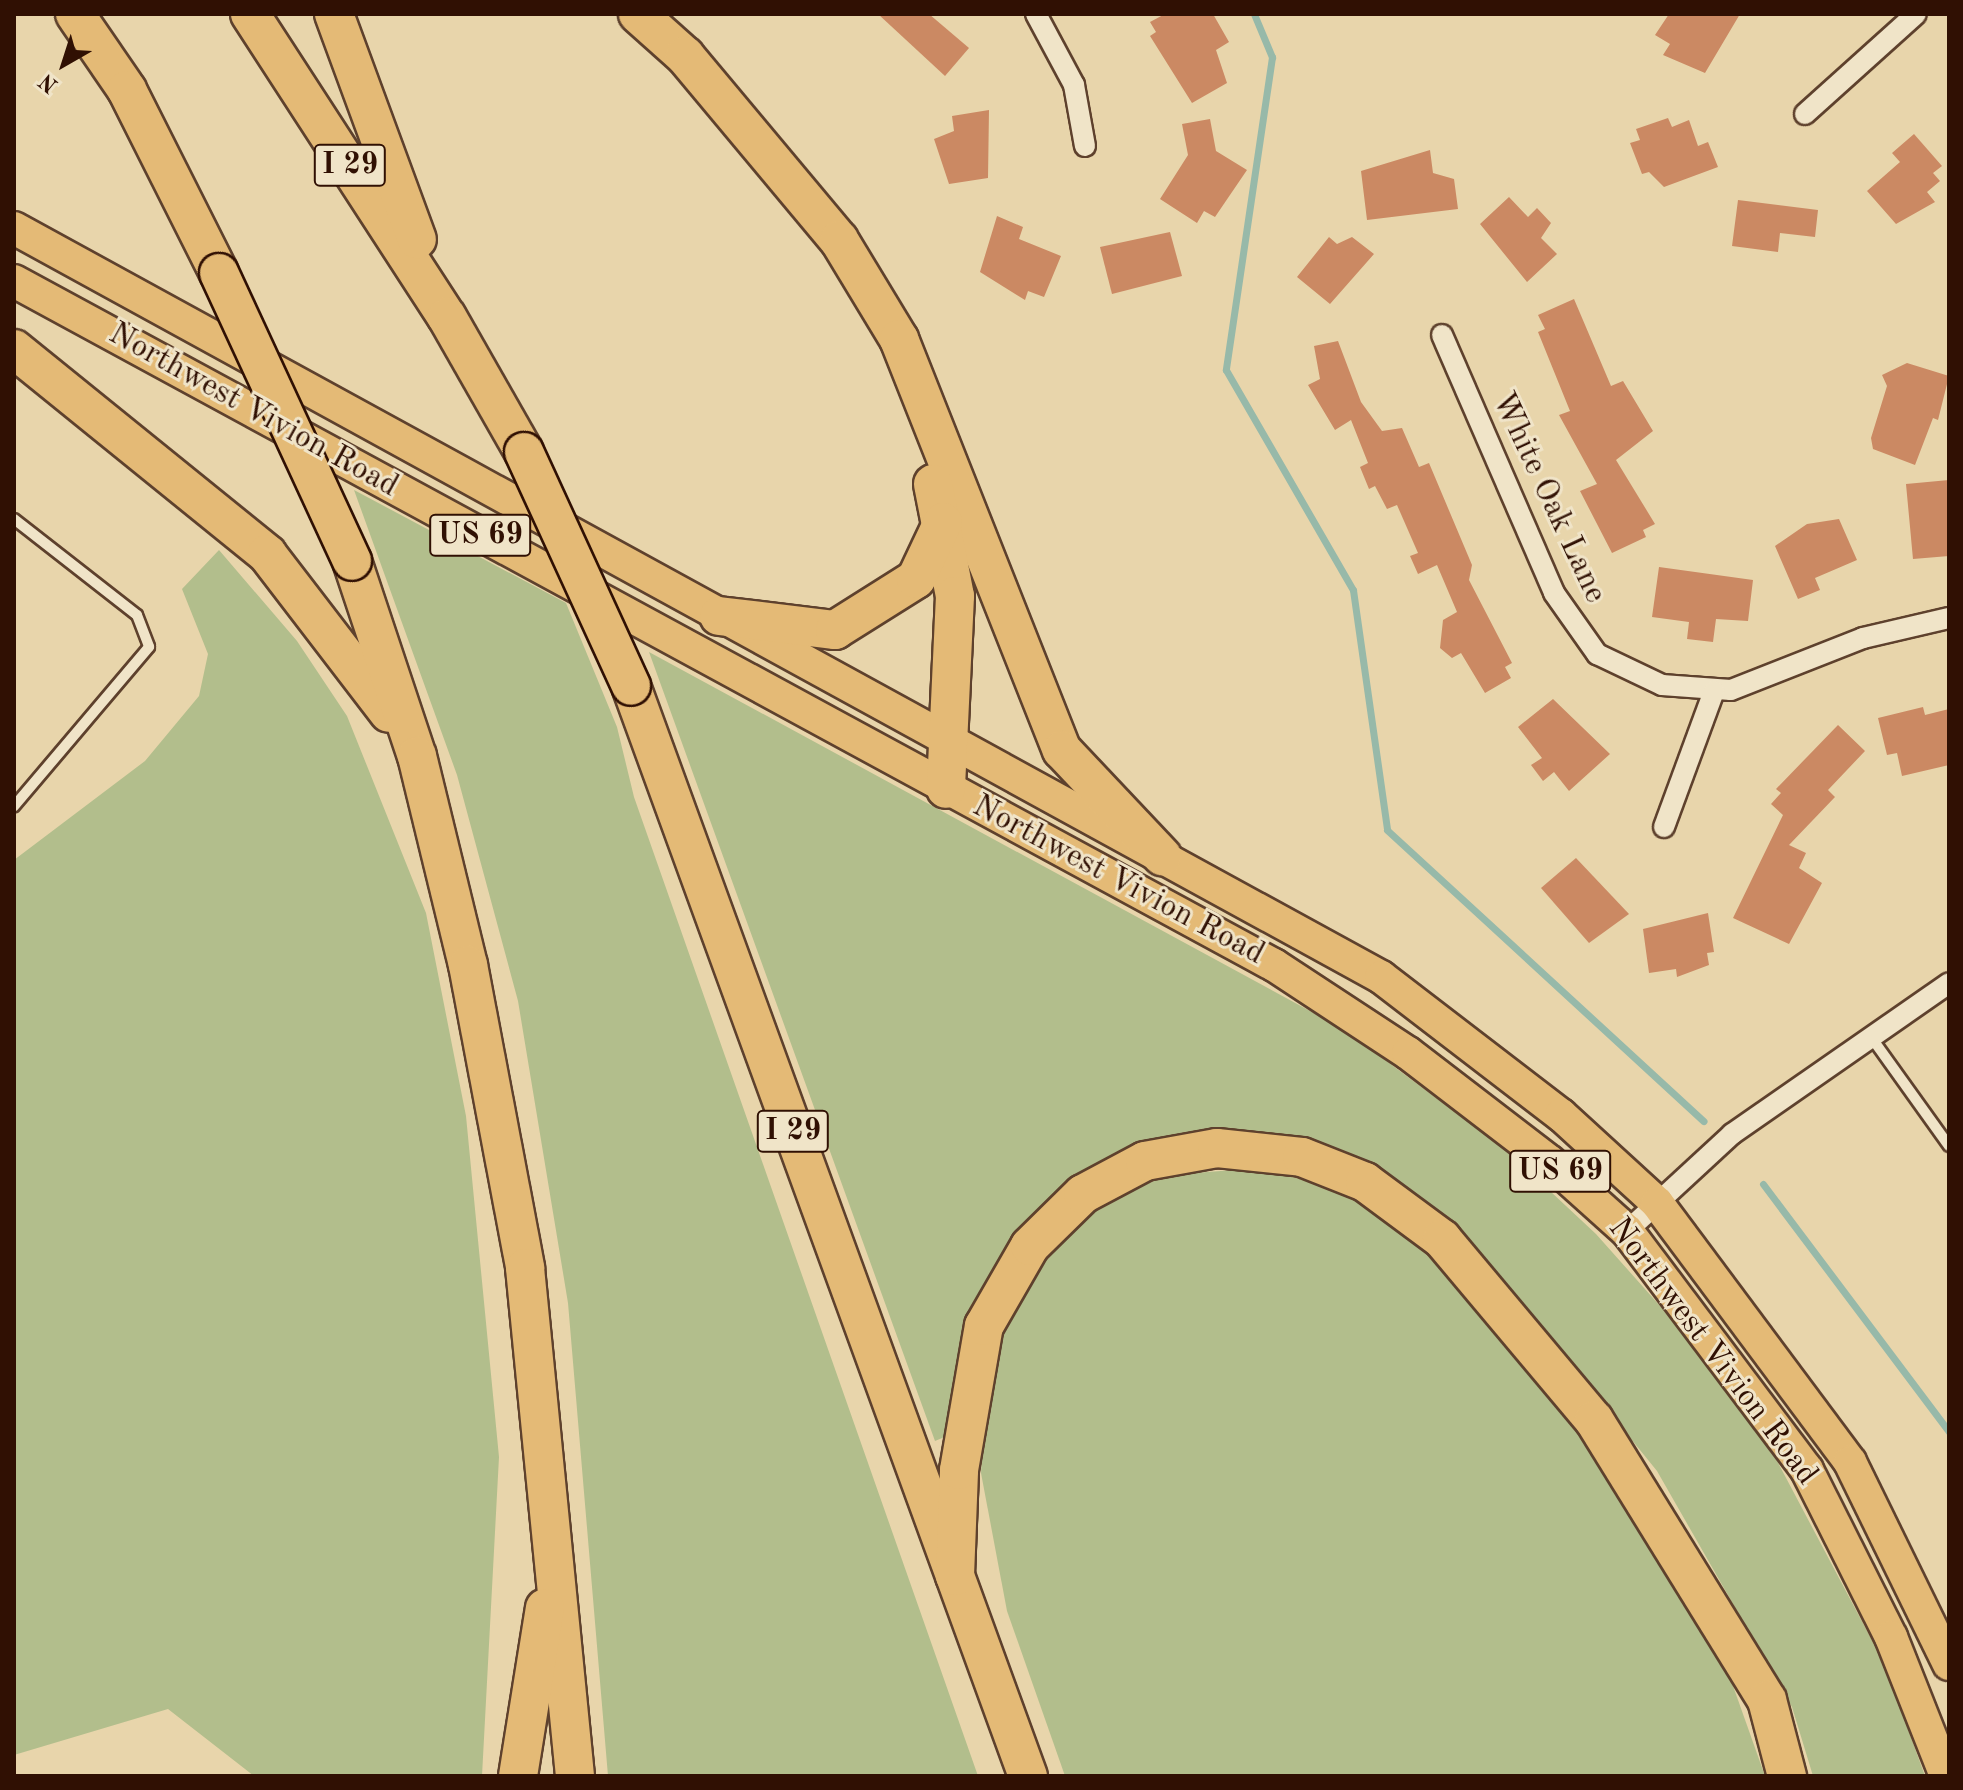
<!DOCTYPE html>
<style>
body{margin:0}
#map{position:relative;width:1963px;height:1790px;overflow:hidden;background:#e8d5ab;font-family:"Old Standard TT",serif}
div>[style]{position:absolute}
.green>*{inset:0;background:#b2be8c}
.stream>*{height:7px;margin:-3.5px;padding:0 3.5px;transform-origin:3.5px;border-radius:3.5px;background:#97b9a9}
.building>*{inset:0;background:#cb8963}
.roads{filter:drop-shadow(2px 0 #5e412d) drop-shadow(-2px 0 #5e412d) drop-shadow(0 2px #5e412d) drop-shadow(0 -2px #5e412d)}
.lane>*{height:10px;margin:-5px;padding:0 5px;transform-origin:5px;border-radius:5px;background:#f0e4c8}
.street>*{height:20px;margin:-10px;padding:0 10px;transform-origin:10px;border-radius:10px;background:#f0e4c8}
.primary>*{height:32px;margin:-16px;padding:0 16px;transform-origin:16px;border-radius:16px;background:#e4ba76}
.highway>*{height:38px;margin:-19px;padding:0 19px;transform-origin:19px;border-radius:19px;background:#e4ba76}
.bridges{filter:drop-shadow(2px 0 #301003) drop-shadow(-2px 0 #301003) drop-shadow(0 2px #301003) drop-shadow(0 -2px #301003)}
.highway-bridge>*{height:38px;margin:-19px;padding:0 19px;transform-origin:19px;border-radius:19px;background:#e4ba76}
span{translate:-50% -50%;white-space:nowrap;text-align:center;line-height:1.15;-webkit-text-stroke:6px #f0e4c8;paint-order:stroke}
.shield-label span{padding:2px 6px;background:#f0e4c8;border:2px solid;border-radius:6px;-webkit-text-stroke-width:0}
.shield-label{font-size:30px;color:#301003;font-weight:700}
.street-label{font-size:32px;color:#301003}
.frame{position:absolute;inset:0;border:16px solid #301003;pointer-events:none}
.north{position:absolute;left:24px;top:24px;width:80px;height:80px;-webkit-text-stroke:6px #f0e4c8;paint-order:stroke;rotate:219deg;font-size:22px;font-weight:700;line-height:32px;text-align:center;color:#301003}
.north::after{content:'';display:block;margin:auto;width:28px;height:36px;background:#301003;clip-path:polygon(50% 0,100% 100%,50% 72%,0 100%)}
</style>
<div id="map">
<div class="green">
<i style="clip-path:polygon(354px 490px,566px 603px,617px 727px,634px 797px,978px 1776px,608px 1776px,568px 1303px,518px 1001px,457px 775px)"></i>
<i style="clip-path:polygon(219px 550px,297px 641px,347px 716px,426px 913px,466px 1116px,499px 1457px,482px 1776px,254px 1776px,168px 1709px,14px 1755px,14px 860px,145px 761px,199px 696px,208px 654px,182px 589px)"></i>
<i style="clip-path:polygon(649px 652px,1345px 1030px,1507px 1151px,1596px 1234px,1693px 1343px,1776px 1459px,1884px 1663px,1925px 1776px,1813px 1776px,1792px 1707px,1657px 1471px,1549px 1338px,1426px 1207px,1232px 1134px,1031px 1219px,981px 1291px,960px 1354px,947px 1436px,935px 1441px)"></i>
<i style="clip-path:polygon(1260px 1168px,1343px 1191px,1398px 1228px,1461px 1287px,1594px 1453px,1727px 1669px,1765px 1776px,1065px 1776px,1007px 1611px,981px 1473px,985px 1393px,1002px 1330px,1028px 1277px,1066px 1230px,1114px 1198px,1168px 1175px)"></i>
</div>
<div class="stream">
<i style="left:1254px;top:14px;width:47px;rotate:67.3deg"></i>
<i style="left:1272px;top:57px;width:316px;rotate:98.4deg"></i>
<i style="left:1226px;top:370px;width:254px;rotate:60deg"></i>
<i style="left:1353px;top:590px;width:242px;rotate:81.9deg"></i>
<i style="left:1387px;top:830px;width:430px;rotate:42.6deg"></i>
<i style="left:1763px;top:1184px;width:310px;rotate:53.1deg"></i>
</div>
<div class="building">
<i style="clip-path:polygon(878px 14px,929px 14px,969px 48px,945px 76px)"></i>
<i style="clip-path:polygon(1165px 14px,1213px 14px,1229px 42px,1216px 50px,1227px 83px,1192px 103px,1150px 36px,1156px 32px,1150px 22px)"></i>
<i style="clip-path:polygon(1669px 14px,1740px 14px,1705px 73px,1663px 55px,1670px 44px,1655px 35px)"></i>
<i style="clip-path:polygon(989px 110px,988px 178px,949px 184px,934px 139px,954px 131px,952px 116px)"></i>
<i style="clip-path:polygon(1668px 118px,1672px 127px,1689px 120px,1698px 146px,1708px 142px,1718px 167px,1664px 187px,1649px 172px,1642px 174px,1630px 143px,1640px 140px,1636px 129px)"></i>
<i style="clip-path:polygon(1210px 119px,1216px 151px,1247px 170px,1215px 217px,1204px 211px,1197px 223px,1160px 199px,1188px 155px,1182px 124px)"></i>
<i style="clip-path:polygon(1914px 134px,1942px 166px,1933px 173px,1940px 181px,1927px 192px,1935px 202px,1896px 224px,1867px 191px,1900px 162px,1892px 153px)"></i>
<i style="clip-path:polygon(1430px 150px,1433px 173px,1454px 179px,1458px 209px,1367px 220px,1361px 171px)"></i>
<i style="clip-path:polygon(1509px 197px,1528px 217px,1537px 208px,1551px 223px,1541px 238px,1557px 254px,1527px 282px,1480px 224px)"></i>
<i style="clip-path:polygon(1738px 200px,1818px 210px,1815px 237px,1780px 233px,1778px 252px,1732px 246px)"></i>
<i style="clip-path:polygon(997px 216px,1023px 227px,1019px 239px,1061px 256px,1044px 297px,1028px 291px,1025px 300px,980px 272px)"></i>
<i style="clip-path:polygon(1170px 232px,1182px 276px,1112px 294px,1100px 247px)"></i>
<i style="clip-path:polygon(1329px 237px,1337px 244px,1352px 237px,1374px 254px,1330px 304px,1297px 277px)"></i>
<i style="clip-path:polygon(1574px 299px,1611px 386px,1623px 381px,1653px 431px,1616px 460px,1655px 524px,1643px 530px,1646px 537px,1612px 553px,1580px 491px,1597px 484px,1559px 415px,1570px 411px,1538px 332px,1545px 329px,1538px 315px)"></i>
<i style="clip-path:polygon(1338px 341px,1361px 402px,1382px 431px,1402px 428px,1419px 467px,1429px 463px,1472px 565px,1469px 580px,1512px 663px,1505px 667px,1511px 678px,1485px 693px,1461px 653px,1452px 658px,1440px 648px,1443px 620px,1457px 612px,1437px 565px,1418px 574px,1410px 556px,1418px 553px,1397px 505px,1387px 509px,1375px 486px,1369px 489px,1360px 467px,1368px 463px,1351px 420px,1335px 430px,1308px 385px,1320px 379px,1314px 346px)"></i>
<i style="clip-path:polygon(1907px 363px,1949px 376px,1938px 420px,1933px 418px,1915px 465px,1873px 449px,1871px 438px,1887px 386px,1882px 375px)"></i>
<i style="clip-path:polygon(1949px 480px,1949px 556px,1913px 559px,1906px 484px)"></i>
<i style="clip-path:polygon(1839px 519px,1857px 560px,1815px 578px,1820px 590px,1798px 599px,1775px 546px,1807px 524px)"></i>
<i style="clip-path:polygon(1659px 567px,1753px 580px,1748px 621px,1716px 619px,1713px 642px,1687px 639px,1689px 622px,1652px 617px)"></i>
<i style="clip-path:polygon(1553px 699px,1610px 754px,1569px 791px,1554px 772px,1543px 781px,1531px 765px,1542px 758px,1518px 727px)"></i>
<i style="clip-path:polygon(1923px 707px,1925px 715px,1949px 709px,1949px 765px,1902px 776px,1897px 753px,1887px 755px,1878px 718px)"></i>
<i style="clip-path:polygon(1838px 725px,1865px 751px,1828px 790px,1835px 797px,1789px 845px,1806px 853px,1799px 868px,1822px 883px,1789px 944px,1733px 918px,1783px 815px,1771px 804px,1781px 793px,1776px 789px)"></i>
<i style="clip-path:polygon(1576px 858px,1629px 914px,1589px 943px,1541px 888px)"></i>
<i style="clip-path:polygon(1708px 913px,1714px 952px,1707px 953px,1709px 965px,1677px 977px,1676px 969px,1649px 973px,1643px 929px)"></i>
</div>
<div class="roads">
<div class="lane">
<i style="left:14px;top:519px;width:156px;rotate:38deg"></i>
<i style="left:137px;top:615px;width:34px;rotate:69deg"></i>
<i style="left:149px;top:647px;width:209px;rotate:130.3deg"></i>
<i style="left:1871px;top:1037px;width:134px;rotate:54.4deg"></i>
</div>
<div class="street">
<i style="left:1036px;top:14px;width:81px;rotate:61.8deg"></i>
<i style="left:1074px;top:85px;width:62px;rotate:79.8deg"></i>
<i style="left:1805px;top:114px;width:149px;rotate:-42deg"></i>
<i style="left:1442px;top:335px;width:281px;rotate:66.5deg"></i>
<i style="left:1554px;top:593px;width:75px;rotate:54.8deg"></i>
<i style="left:1597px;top:654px;width:72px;rotate:25.5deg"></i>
<i style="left:1662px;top:685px;width:69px;rotate:4.1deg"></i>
<i style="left:1731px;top:690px;width:142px;rotate:-21.5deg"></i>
<i style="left:1863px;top:638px;width:88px;rotate:-13.1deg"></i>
<i style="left:1664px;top:827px;width:145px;rotate:-69.8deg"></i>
<i style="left:1627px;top:1231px;width:143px;rotate:-42.7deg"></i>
<i style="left:1732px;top:1134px;width:264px;rotate:-34.8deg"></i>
</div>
<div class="primary">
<i style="left:14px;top:228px;width:1559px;rotate:28.72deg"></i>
<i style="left:1381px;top:977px;width:227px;rotate:37.5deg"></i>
<i style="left:1561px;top:1115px;width:130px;rotate:42.5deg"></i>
<i style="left:1657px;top:1203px;width:323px;rotate:53.3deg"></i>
<i style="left:1850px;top:1462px;width:225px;rotate:63.9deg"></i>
<i style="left:14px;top:281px;width:1434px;rotate:28.5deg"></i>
<i style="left:1274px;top:965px;width:160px;rotate:33.3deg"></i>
<i style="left:1408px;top:1053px;width:179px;rotate:37.5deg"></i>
<i style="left:1550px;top:1162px;width:103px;rotate:41.9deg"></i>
<i style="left:1627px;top:1231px;width:299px;rotate:53deg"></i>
<i style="left:1807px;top:1470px;width:187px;rotate:63.3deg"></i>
<i style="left:1891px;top:1637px;width:149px;rotate:68.4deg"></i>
</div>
<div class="highway">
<i style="left:75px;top:14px;width:92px;rotate:55.6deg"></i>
<i style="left:127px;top:90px;width:205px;rotate:63.3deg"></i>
<i style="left:250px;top:14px;width:361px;rotate:57deg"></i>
<i style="left:447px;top:317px;width:155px;rotate:60.3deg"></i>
<i style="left:334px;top:14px;width:240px;rotate:69.8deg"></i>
<i style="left:638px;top:14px;width:63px;rotate:41.8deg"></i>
<i style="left:685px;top:56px;width:240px;rotate:50.1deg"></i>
<i style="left:839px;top:240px;width:116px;rotate:58.8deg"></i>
<i style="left:899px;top:339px;width:442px;rotate:68.4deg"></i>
<i style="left:1062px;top:750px;width:146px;rotate:46.7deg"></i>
<i style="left:14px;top:349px;width:326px;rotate:39deg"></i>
<i style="left:267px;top:554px;width:200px;rotate:52.5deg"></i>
<i style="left:933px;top:484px;width:114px;rotate:78.9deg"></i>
<i style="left:955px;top:596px;width:193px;rotate:92.7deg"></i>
<i style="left:352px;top:561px;width:206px;rotate:71.6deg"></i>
<i style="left:417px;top:756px;width:215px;rotate:76.3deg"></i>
<i style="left:468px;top:965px;width:308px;rotate:79.3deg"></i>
<i style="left:525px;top:1268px;width:510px;rotate:84.38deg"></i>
<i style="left:719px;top:616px;width:117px;rotate:6.9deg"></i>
<i style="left:835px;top:630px;width:96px;rotate:-32.2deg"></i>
<i style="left:916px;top:579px;width:63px;rotate:-64.7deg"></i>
<i style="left:631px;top:686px;width:1160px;rotate:69.99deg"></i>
<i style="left:955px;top:1576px;width:106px;rotate:-87.8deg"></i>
<i style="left:959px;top:1470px;width:146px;rotate:-80.2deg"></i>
<i style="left:984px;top:1326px;width:92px;rotate:-60.1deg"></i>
<i style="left:1030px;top:1246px;width:74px;rotate:-44.5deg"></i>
<i style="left:1083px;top:1194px;width:70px;rotate:-28deg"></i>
<i style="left:1145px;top:1161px;width:73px;rotate:-10.2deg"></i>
<i style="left:1217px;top:1148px;width:85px;rotate:6deg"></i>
<i style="left:1302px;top:1157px;width:68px;rotate:21.6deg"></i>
<i style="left:1365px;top:1182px;width:96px;rotate:36.5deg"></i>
<i style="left:1442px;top:1239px;width:236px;rotate:50deg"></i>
<i style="left:1594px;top:1420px;width:329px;rotate:58.3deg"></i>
<i style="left:1767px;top:1700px;width:79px;rotate:75.3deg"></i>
<i style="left:518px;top:1776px;width:170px;rotate:-80.9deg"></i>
</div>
</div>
<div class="bridges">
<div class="highway-bridge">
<i style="left:219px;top:273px;width:317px;rotate:65.2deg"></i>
<i style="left:524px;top:452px;width:257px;rotate:65.4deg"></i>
</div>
</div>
<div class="shield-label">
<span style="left:350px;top:165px">I 29</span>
<span style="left:480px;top:535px">US 69</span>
<span style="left:793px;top:1131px">I 29</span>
<span style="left:1560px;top:1171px">US 69</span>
</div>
<div class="street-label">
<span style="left:253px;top:411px;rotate:29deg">Northwest Vivion Road</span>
<span style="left:1548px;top:498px;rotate:65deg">White Oak Lane</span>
<span style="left:1118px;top:881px;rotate:28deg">Northwest Vivion Road</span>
<span style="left:1712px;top:1352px;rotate:53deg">Northwest Vivion Road</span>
</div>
<div class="frame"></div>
<div class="north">N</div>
</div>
